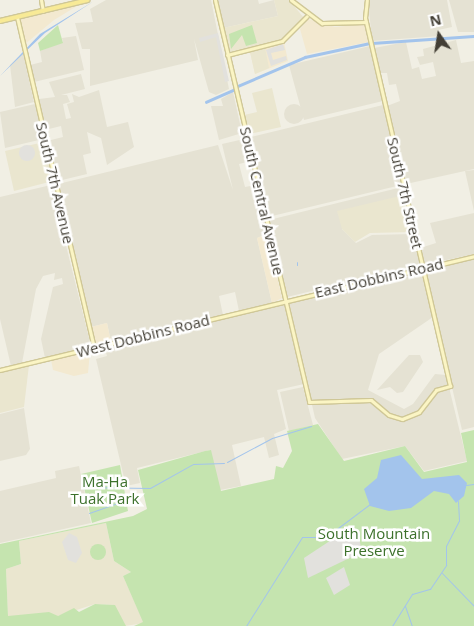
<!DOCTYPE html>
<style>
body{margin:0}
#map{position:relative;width:474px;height:626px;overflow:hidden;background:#f1efe4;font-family:"Open Sans",sans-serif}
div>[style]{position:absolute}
.residential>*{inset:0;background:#e5e2d3}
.round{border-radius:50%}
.commercial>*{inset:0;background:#f3e9d0}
.education>*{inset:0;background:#eae6cf}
.green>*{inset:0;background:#c5e4af}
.parking>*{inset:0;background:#e2e1dd}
.water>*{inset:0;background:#a3c4ec}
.stream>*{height:1px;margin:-0.5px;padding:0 0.5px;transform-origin:0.5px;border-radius:0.5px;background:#a3c4ec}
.canal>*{height:2.5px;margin:-1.25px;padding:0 1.25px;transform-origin:1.25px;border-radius:1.25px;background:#a3c4ec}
.roads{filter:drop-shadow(1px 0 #cfc797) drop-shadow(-1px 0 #cfc797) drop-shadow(0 1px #cfc797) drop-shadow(0 -1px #cfc797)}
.secondary>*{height:3px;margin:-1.5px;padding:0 1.5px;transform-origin:1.5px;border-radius:1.5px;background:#fbf5c4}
.primary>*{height:4px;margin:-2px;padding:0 2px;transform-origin:2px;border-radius:2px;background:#f8ea96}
span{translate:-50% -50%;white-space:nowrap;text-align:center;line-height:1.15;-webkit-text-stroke:5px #fff;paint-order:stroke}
.street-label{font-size:15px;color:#433f35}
.park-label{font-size:15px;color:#3d712c}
.north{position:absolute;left:414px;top:10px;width:50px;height:50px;-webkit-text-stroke:4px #fff;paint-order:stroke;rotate:347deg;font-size:14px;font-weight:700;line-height:20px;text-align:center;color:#433f35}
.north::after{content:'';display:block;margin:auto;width:18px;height:22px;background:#433f35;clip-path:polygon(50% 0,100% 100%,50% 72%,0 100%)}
</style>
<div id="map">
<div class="residential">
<i style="clip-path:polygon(106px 0,211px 0,229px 89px,216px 95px,209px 92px,194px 39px,198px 60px,90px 86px,90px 49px,82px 49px,75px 23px,93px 22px,90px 9px)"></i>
<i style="clip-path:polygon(217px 0,258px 0,259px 4px,274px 0,278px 16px,223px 28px)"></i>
<i style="clip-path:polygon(368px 0,447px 0,452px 27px,438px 30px,440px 36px,372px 41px)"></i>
<i style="clip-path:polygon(449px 0,474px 0,474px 32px,458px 32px)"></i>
<i style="clip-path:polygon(76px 36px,84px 70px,34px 82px,30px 65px,42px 62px,40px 51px,63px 42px,62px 38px)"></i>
<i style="clip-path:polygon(456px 40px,461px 63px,474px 61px,474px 169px,406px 184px,387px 106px,400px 101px,396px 84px,389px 85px,387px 73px,379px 73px,374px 48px,406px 42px,412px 69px,419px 67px,422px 79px,436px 76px,433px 62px,420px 65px,417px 57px,424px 56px,423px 49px)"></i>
<i style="clip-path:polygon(370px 46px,383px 101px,304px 120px,289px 65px)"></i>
<i style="clip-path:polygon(23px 53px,34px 102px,15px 107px,10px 65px)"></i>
<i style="clip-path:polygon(81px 74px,85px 89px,61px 95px,67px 95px,70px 102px,63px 104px,66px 119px,71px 118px,67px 104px,74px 102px,72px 94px,79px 97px,99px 90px,107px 127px,128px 122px,134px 147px,107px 165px,101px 138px,87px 132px,91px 153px,83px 155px,87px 174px,58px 181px,47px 141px,63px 137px,61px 126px,45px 130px,39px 99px,55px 97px,49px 82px)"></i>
<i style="clip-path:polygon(233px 92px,242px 133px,219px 140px,211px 106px,223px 106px,221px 99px)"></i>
<i style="clip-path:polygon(35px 104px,43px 139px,5px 148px,0 112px)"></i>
<i class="round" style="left:284px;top:104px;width:20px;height:20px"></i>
<i style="clip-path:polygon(383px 105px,401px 185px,268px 217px,251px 137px)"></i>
<i style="clip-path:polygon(244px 139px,251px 161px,239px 164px,245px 187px,256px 185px,267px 234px,257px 238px,272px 303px,239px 311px,235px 292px,219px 296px,223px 315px,111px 342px,107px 323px,91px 327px,58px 184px,218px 145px,233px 190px,222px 144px)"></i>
<i style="clip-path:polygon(474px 170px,474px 211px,465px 171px)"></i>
<i style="clip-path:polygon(51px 185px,91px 346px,45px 358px,41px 339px,53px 287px,63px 284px,62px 278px,54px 280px,55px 273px,43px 276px,36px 289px,22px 363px,11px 366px,0 319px,0 197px)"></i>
<i style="clip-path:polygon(402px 187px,404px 195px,342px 229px,356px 243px,372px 235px,413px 234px,420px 265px,287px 297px,269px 220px)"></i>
<i style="clip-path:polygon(474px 213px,474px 254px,424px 265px,420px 248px,436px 243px,430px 223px)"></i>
<i style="clip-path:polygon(474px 258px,474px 427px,462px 430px,425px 272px)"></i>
<i style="clip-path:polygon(421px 271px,433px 317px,379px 354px,368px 390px,404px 409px,413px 404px,435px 374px,446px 375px,467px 461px,424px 471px,405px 446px,342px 459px,315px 418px,289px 303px)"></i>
<i style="clip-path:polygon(285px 301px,304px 384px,277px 390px,286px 429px,274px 434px,279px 455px,269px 458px,264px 437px,232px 445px,241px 486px,220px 490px,210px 450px,137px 468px,140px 483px,126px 486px,96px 359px,107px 356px,104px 345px)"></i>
<i style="clip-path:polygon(409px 355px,420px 355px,423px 362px,403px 392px,397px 393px,390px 387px,377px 390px)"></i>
<i style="clip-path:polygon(303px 387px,313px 425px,289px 431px,280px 392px)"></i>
<i style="clip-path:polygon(24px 408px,30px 449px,26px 455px,0 461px,0 414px)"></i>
<i style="clip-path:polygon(79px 466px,91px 523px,0 543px,0 491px,56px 478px,55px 471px)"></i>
</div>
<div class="commercial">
<i style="clip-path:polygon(82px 3px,54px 20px,24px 45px,20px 18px)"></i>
<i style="clip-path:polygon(308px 19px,335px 27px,365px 24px,369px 42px,307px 54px,300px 29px)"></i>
<i style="clip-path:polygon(284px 42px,288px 61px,255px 74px,250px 52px)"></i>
<i style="clip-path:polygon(267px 234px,282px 298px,272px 303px,257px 238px)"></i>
<i style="clip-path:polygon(107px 323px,111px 342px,95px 345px,91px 327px)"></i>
<i style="clip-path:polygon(90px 351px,88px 373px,74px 376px,53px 370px,51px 360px)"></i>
</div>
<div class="education">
<i style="clip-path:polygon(274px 0,289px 0,304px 18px,282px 39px,229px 52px,223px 28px,278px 16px)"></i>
<i style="clip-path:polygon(265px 48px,269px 68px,255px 74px,250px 52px)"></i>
<i style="clip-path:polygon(272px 88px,281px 127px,249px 134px,244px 115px,257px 112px,252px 93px)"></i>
<i style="clip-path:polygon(44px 142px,53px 181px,14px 191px,5px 151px)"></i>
<i style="clip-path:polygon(404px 195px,412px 232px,370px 233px,355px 242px,342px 229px,337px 211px)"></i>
<i style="clip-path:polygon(29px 365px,24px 407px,0 413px,0 371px)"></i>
<i style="clip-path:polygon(106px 523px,114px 561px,131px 572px,123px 576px,144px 623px,125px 626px,114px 605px,95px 604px,58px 616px,8px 616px,6px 569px,21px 564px,19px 541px)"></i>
</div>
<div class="green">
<i style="clip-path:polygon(58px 25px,63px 43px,40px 51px,38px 43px)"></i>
<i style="clip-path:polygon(252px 25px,257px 43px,246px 46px,242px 35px,231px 49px,229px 34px)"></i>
<i style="clip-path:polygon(318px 424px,344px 461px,405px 446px,424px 472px,467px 462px,461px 433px,474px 430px,474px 626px,134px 626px,143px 622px,123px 576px,131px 572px,114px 561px,106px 523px,19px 541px,21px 564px,6px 569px,8px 616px,49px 612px,58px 616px,74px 608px,79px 612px,95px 604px,115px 605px,126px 626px,0 626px,0 544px,133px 516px,147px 509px,138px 470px,205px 451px,211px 450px,221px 491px,274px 479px,276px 466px,283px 468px,292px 451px,287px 431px)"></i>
<i style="clip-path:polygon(120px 465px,128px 511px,92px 523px,81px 474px)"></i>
<i class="round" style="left:90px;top:544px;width:16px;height:16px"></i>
</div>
<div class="parking">
<i style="clip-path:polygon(218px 33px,229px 81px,225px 82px,216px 37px,200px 42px,199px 38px)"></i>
<i style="clip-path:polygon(283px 44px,285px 50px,271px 53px,273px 60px,286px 56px,287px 60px,271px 66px,266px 50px)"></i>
<i class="round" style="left:19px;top:145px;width:16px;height:16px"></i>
<i style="clip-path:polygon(351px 527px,357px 529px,362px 552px,308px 578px,304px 558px)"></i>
<i style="clip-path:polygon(69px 533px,77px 537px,82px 553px,76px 563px,68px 560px,62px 542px)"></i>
<i style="clip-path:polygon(344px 567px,350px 585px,334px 595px,326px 578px)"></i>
</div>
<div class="water">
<i style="clip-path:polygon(94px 1px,45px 33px,0 76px,40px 34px)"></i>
<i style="clip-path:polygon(401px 455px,422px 479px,459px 475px,467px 483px,464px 496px,456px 503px,449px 494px,434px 491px,411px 508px,389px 511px,370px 506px,364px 489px,377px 478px,381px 460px)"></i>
</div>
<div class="stream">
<i style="left:297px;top:262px;width:3px;rotate:90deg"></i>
<i style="left:227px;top:462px;width:51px;rotate:-28.1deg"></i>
<i style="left:272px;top:438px;width:41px;rotate:-17.1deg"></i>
<i style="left:466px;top:485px;width:8px;rotate:-7deg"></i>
<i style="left:83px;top:487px;width:67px;rotate:0.9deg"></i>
<i style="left:150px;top:488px;width:49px;rotate:-29.2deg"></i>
<i style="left:193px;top:464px;width:31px;rotate:-2deg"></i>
<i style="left:89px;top:513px;width:42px;rotate:-19.3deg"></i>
<i style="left:442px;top:573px;width:46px;rotate:45.9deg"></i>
<i style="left:405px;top:606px;width:21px;rotate:71deg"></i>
<i style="left:246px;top:626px;width:105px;rotate:-57.8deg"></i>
<i style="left:302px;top:537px;width:24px"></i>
<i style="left:326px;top:537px;width:55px;rotate:-36.9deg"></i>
<i style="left:392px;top:626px;width:38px;rotate:-58deg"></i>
<i style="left:412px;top:594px;width:19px;rotate:-16deg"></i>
<i style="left:430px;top:589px;width:29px;rotate:-56deg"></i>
<i style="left:446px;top:565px;width:19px;rotate:-90deg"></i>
<i style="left:446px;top:546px;width:29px;rotate:-63deg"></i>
<i style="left:459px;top:520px;width:19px;rotate:-93deg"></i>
</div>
<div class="canal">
<i style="left:372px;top:43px;width:102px;rotate:-3.9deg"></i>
<i style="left:238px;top:86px;width:73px;rotate:-23.4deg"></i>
<i style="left:305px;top:57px;width:66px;rotate:-12.2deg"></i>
<i style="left:206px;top:102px;width:30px;rotate:-24deg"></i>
</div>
<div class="roads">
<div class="secondary">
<i style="left:41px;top:0;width:11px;rotate:80deg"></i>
<i style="left:215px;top:0;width:413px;rotate:76.8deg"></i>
<i style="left:309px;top:402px;width:62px;rotate:-1.8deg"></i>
<i style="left:371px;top:400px;width:23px;rotate:40deg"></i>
<i style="left:389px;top:415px;width:14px;rotate:17deg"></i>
<i style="left:402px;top:419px;width:18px;rotate:-22deg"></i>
<i style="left:419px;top:412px;width:28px;rotate:-52deg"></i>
<i style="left:436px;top:390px;width:15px;rotate:-16deg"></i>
<i style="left:450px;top:386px;width:378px;rotate:-103deg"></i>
<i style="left:365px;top:18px;width:18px;rotate:-84deg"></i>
<i style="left:291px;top:0;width:39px;rotate:37deg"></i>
<i style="left:322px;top:23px;width:44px;rotate:-1.3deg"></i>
<i style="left:17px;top:17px;width:340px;rotate:76.9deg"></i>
<i style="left:227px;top:55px;width:57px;rotate:-14.3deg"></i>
<i style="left:282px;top:41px;width:35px;rotate:-45deg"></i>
<i style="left:0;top:370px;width:488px;rotate:-13.5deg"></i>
</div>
<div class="primary">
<i style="left:0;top:21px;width:90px;rotate:-13.4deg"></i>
</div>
</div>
<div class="street-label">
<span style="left:55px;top:183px;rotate:77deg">South 7th Avenue</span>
<span style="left:405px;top:193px;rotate:77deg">South 7th Street</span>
<span style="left:262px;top:201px;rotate:77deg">South Central Avenue</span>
<span style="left:379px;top:278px;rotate:-13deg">East Dobbins Road</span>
<span style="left:143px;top:336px;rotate:-14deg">West Dobbins Road</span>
</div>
<div class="park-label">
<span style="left:105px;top:490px">Ma-Ha<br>Tuak Park</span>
<span style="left:374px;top:542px">South Mountain<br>Preserve</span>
</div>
<div class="north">N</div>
</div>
